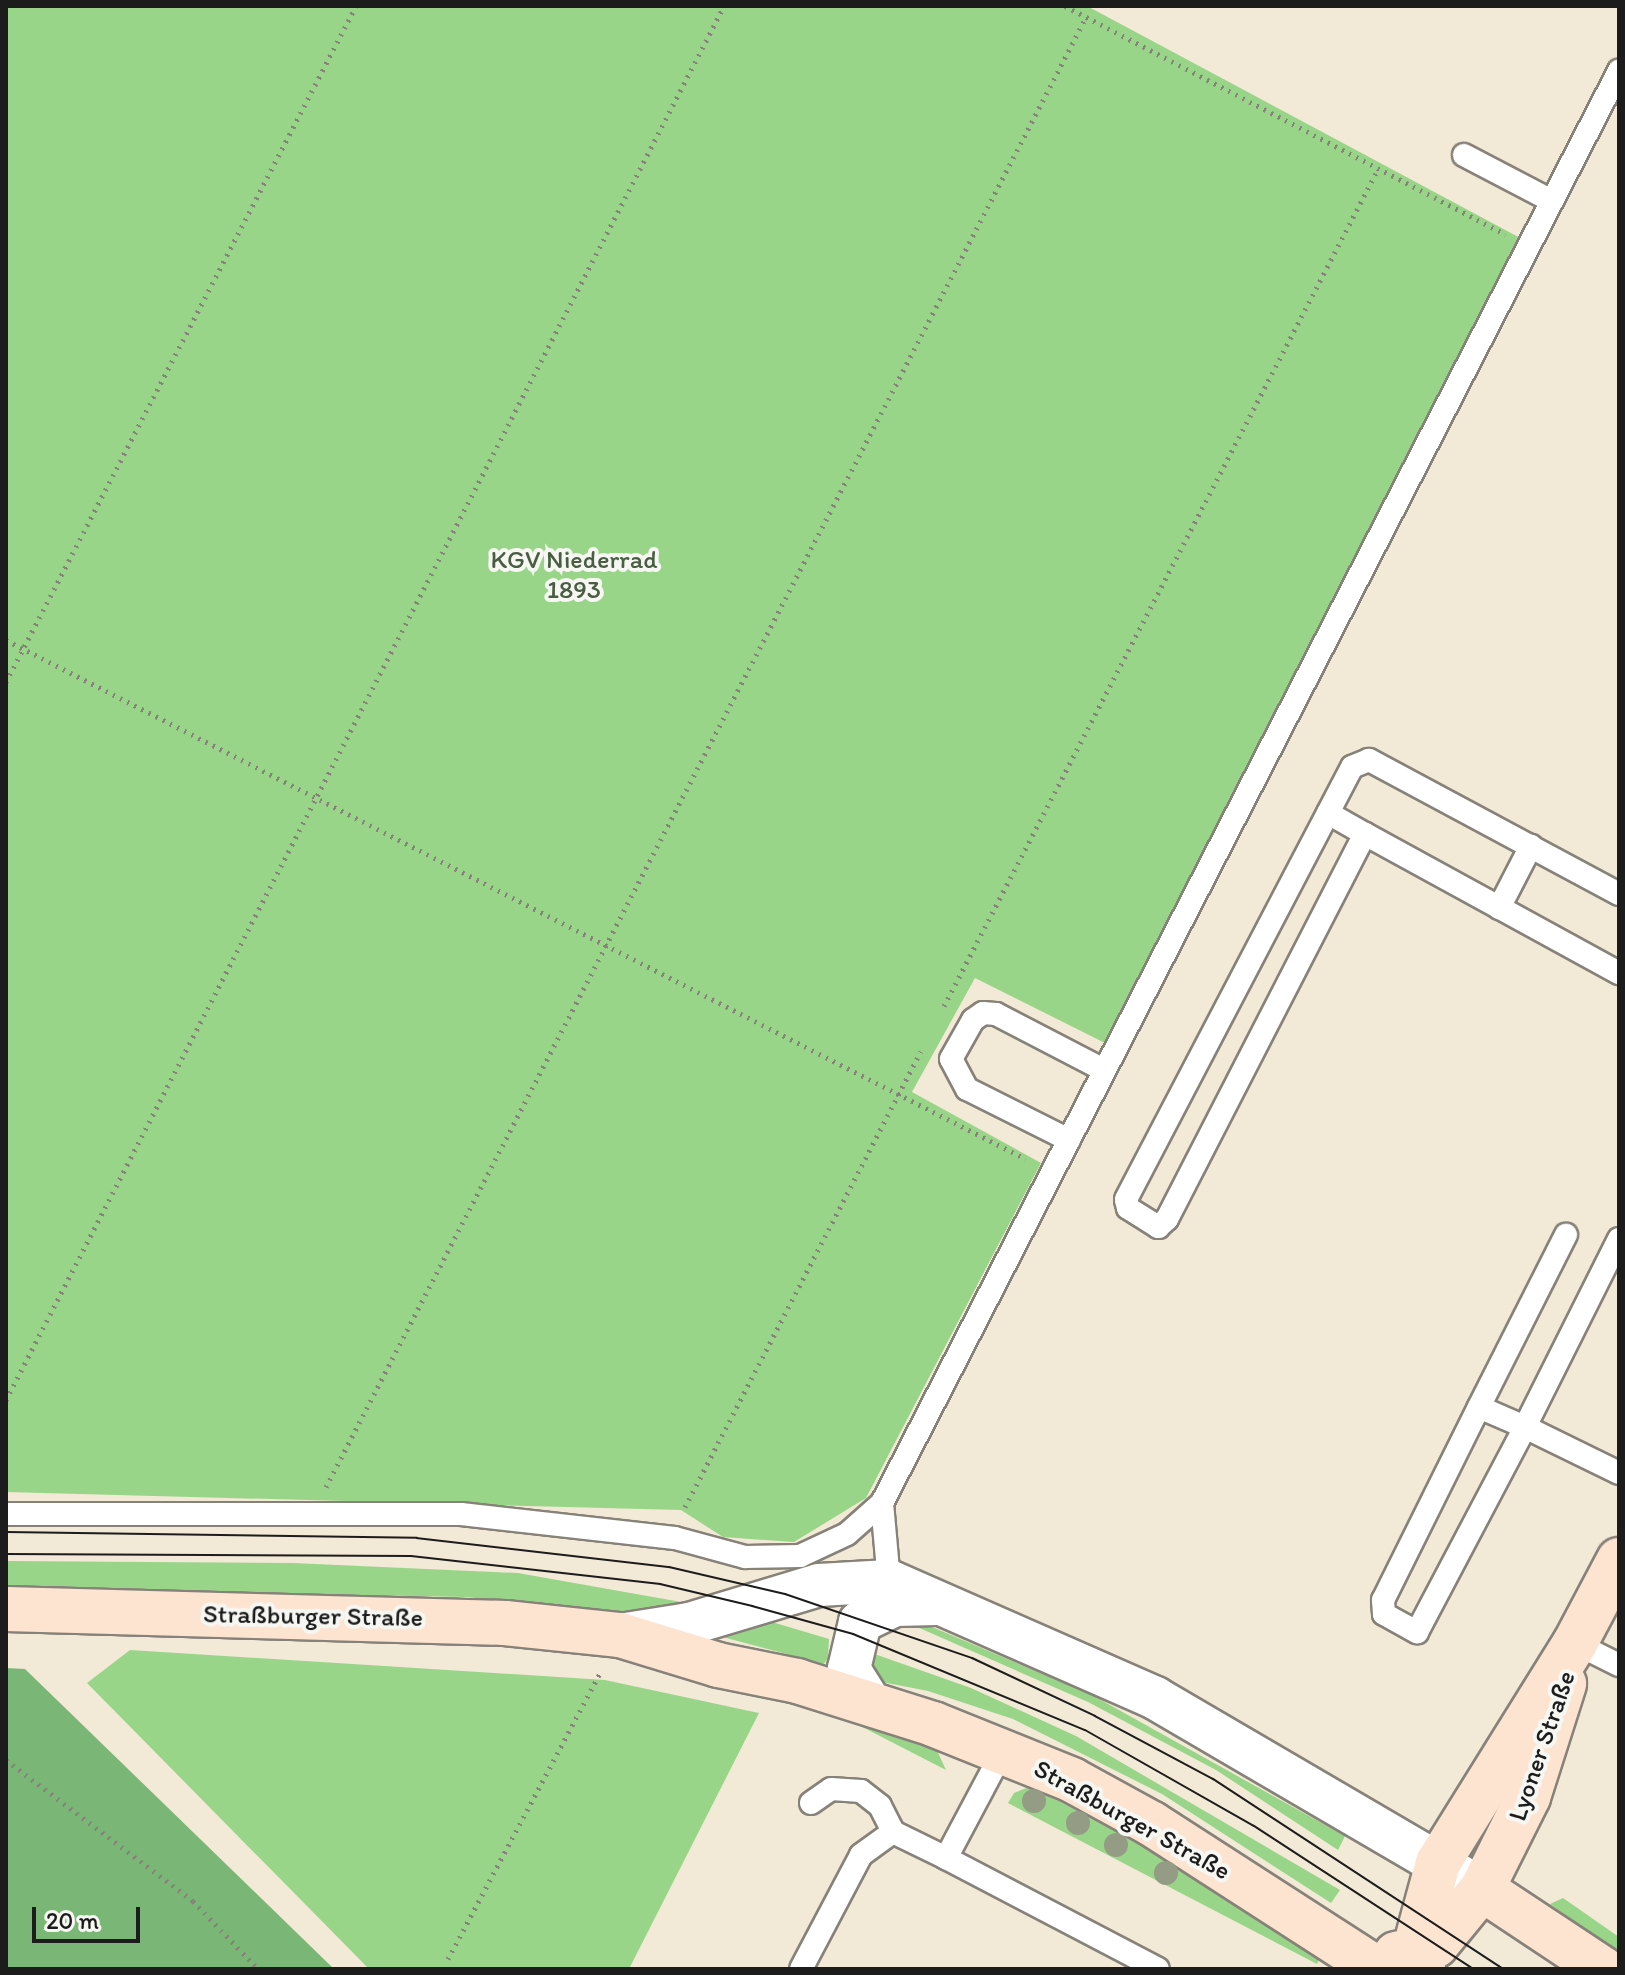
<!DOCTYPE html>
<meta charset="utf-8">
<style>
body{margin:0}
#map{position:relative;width:1625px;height:1975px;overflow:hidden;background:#f2e9d6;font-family:Itim,sans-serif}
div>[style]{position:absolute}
.green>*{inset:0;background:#99d589}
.forest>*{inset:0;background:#7ab675}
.path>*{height:5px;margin-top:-2.5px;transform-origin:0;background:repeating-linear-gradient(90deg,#878279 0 2px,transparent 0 8px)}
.roads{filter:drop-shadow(2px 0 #878279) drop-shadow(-2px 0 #878279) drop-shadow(0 2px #878279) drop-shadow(0 -2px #878279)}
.lane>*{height:22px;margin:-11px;padding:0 11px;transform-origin:11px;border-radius:11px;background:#fff}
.street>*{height:42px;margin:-21px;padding:0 21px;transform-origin:21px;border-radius:21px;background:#fff}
.secondary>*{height:44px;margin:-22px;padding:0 22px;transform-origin:22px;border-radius:22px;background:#fde4d1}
.tram>*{height:2px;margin:-1px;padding:0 1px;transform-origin:1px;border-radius:1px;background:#1c1c1c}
.trees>*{width:24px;height:24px;margin:-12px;border-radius:50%;background:#949c85}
span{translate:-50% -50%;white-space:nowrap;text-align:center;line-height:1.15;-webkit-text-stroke:8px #f6f6f2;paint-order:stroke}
.park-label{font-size:26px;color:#485d42}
.street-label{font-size:26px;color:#1c1c1c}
.frame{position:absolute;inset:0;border:8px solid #1c1c1c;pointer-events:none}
.scale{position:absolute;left:32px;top:1907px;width:108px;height:36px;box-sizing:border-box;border:4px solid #1c1c1c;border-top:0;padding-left:10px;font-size:24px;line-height:28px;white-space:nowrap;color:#1c1c1c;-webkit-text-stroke:6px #f6f6f2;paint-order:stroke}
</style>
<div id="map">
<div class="green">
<i style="clip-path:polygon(6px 6px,1087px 6px,1524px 240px,1107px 1044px,975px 978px,912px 1092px,1041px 1163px,866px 1498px,794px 1542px,723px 1537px,681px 1510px,6px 1492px)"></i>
<i style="clip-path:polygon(6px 1561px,293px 1563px,518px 1573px,698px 1605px,639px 1614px,465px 1597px,6px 1589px)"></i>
<i style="clip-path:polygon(892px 1616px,918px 1621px,1092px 1695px,1345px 1836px,1338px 1850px,1216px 1770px,1088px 1702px)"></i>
<i style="clip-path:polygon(755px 1617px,829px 1639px,828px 1658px,824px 1664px,711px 1634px)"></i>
<i style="clip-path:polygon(130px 1650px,605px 1680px,759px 1713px,629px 1969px,369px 1969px,87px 1683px)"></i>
<i style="clip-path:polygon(866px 1651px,971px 1688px,1076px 1736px,1340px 1890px,1331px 1903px,1162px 1794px,1013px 1719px,928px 1691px,882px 1682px,873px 1676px)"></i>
<i style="clip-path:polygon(806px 1698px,934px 1744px,946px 1770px)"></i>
<i style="clip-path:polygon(1031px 1786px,1174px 1863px,1319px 1960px,1317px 1964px,1008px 1803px,1014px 1793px)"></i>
<i style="clip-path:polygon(1563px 1898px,1619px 1937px,1619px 1954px,1550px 1904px)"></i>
</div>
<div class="forest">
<i style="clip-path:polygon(6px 1668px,25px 1669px,334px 1969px,6px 1969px)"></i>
</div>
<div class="path">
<i style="left:1065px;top:6px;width:496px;rotate:27.4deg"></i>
<i style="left:6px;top:640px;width:1144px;rotate:26.97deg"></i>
<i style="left:6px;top:682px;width:761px;rotate:-62.63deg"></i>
<i style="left:944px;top:1006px;width:943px;rotate:-62.59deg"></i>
<i style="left:6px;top:1400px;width:1568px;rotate:-62.75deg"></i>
<i style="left:326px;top:1487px;width:1655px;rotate:-62.66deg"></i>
<i style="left:685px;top:1507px;width:513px;rotate:-62.64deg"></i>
<i style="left:6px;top:1760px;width:234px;rotate:37deg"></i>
<i style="left:193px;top:1901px;width:94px;rotate:46.3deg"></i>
<i style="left:448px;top:1959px;width:326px;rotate:-62deg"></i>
</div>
<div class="roads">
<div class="lane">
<i style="left:1464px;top:155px;width:99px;rotate:27.6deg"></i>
<i style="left:1328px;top:813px;width:43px;rotate:29.6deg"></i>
<i style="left:1619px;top:894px;width:284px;rotate:-151.8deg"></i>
<i style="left:1369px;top:760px;width:18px;rotate:158deg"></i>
<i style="left:1352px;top:767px;width:488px;rotate:117.6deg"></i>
<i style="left:1126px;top:1200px;width:8px;rotate:76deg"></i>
<i style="left:1128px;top:1208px;width:36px;rotate:32deg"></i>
<i style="left:1158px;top:1227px;width:12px;rotate:-42deg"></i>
<i style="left:1167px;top:1219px;width:433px;rotate:-62.8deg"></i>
<i style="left:1365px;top:834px;width:290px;rotate:28.7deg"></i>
<i style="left:1499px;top:908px;width:70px;rotate:-62.7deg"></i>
<i style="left:1069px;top:1140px;width:114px;rotate:-153.4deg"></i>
<i style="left:967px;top:1089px;width:34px;rotate:-118deg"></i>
<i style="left:951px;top:1059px;width:45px;rotate:-60.6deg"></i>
<i style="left:973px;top:1020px;width:12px;rotate:-35deg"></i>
<i style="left:983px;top:1013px;width:13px;rotate:4deg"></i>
<i style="left:996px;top:1014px;width:122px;rotate:27.4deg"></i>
<i style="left:1619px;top:1239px;width:210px;rotate:116.6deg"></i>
<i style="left:1525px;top:1427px;width:105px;rotate:26.1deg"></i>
<i style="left:1479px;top:1407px;width:216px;rotate:116.4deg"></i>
<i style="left:1383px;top:1600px;width:14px;rotate:86deg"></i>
<i style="left:1384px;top:1614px;width:38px;rotate:29deg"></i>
<i style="left:1417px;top:1632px;width:232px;rotate:-62.2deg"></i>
<i style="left:1525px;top:1427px;width:50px;rotate:-156.5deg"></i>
<i style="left:1479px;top:1407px;width:193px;rotate:-63.2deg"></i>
<i style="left:882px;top:1503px;width:78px;rotate:84.9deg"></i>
<i style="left:6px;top:1514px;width:455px"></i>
<i style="left:461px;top:1514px;width:215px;rotate:6.4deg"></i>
<i style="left:675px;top:1538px;width:73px;rotate:15.2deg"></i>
<i style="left:745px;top:1557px;width:55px;rotate:-1deg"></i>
<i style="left:800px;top:1556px;width:52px;rotate:-25.1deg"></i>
<i style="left:847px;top:1534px;width:47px;rotate:-41.5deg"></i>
<i style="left:882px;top:1503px;width:1611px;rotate:-62.77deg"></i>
<i style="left:1575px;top:1643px;width:49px;rotate:26.6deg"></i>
<i style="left:811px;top:1803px;width:24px;rotate:-35deg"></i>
<i style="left:831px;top:1789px;width:30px;rotate:4deg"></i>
<i style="left:861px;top:1791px;width:24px;rotate:38deg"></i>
<i style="left:880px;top:1806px;width:29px;rotate:63deg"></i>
<i style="left:946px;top:1858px;width:239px;rotate:27.6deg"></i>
<i style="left:801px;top:1969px;width:129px;rotate:-62.2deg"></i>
<i style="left:861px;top:1855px;width:39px;rotate:-36deg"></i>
<i style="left:893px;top:1832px;width:59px;rotate:26.1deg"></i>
<i style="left:946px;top:1858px;width:121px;rotate:-62deg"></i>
</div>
<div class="street">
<i style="left:620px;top:1635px;width:70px;rotate:-9.1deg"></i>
<i style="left:689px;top:1624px;width:136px;rotate:-16.7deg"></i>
<i style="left:819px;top:1585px;width:70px;rotate:-3.3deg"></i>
<i style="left:889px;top:1581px;width:291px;rotate:23.7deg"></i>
<i style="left:1155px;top:1698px;width:379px;rotate:30.3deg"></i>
<i style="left:870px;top:1703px;width:40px;rotate:-122deg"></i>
<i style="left:849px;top:1669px;width:48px;rotate:-76.8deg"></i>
<i style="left:860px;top:1622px;width:39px;rotate:-26deg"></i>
<i style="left:895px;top:1605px;width:42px;rotate:-1.4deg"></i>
</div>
<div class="secondary">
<i style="left:6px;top:1609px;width:499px;rotate:1.6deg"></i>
<i style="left:505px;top:1623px;width:116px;rotate:6deg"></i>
<i style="left:620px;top:1635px;width:102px;rotate:17deg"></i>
<i style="left:718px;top:1665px;width:81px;rotate:11.4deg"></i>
<i style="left:797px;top:1681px;width:143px;rotate:17.5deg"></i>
<i style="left:933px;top:1724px;width:150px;rotate:21.9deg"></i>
<i style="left:1072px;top:1780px;width:91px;rotate:28.8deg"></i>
<i style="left:1152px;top:1824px;width:268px;rotate:32.8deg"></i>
<i style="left:1482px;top:1889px;width:145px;rotate:33.5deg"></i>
<i style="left:1396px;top:1954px;width:41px;rotate:-12.7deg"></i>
<i style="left:1436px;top:1945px;width:72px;rotate:-50.6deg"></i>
<i style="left:1482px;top:1889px;width:103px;rotate:-63.4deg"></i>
<i style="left:1528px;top:1797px;width:119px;rotate:-72.3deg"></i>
<i style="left:1423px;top:1969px;width:36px;rotate:-96deg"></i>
<i style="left:1419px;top:1933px;width:73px;rotate:-74.8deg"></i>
<i style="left:1438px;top:1863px;width:259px;rotate:-58.1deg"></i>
<i style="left:1575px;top:1643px;width:94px;rotate:-62.1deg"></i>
</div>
</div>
<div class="tram">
<i style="left:6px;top:1532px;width:411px;rotate:0.8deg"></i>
<i style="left:417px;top:1538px;width:254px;rotate:6.6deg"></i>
<i style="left:669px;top:1567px;width:119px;rotate:13.1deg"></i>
<i style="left:785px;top:1594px;width:198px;rotate:18.9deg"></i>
<i style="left:972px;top:1658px;width:136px;rotate:25.2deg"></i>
<i style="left:1095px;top:1716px;width:134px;rotate:28.1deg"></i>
<i style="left:1213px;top:1779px;width:347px;rotate:33.2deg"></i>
<i style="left:6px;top:1554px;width:405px;rotate:0.3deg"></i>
<i style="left:411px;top:1556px;width:251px;rotate:6.4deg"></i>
<i style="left:660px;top:1584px;width:95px;rotate:13.4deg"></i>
<i style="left:752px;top:1606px;width:105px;rotate:15.5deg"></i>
<i style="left:853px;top:1634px;width:251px;rotate:22.5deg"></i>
<i style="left:1085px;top:1730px;width:194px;rotate:29.6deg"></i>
<i style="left:1254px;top:1826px;width:262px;rotate:33.1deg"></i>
</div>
<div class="trees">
<i style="left:1034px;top:1801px"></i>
<i style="left:1078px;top:1823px"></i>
<i style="left:1116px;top:1845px"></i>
<i style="left:1166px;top:1873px"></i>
</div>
<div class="park-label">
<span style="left:574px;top:575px">KGV Niederrad<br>1893</span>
</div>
<div class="street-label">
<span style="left:313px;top:1616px;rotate:1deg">Straßburger Straße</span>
<span style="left:1542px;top:1746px;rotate:-71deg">Lyoner Straße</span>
<span style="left:1132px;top:1820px;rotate:29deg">Straßburger Straße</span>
</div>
<div class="frame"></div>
<div class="scale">20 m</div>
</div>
